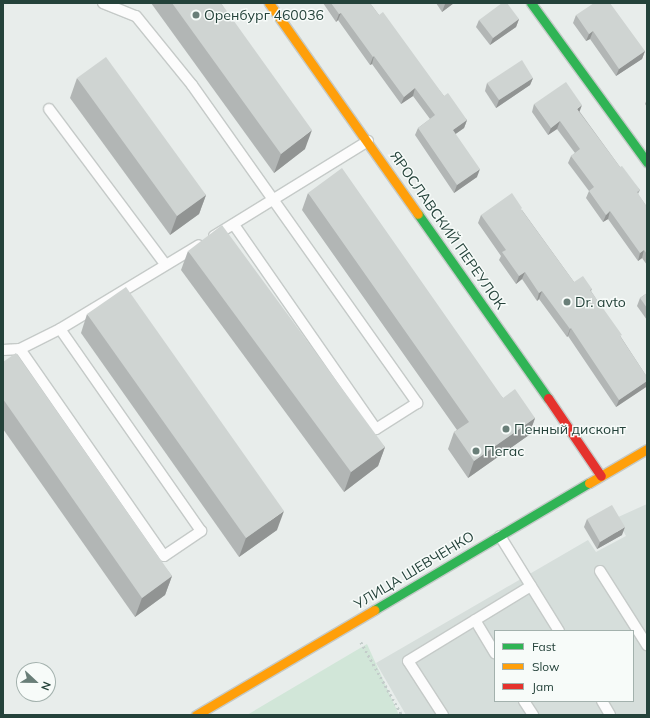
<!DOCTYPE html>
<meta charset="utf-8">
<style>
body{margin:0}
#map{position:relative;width:650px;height:718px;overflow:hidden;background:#e8edeb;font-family:Mulish,sans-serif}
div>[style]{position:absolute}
.built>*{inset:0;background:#d6dedb}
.green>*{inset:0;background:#d1e6d8}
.path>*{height:2.5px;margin-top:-1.25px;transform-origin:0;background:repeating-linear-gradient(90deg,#c3ccca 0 2px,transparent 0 5px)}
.roads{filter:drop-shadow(1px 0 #c5cac8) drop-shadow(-1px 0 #c5cac8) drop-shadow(0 1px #c5cac8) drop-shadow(0 -1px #c5cac8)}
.lane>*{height:10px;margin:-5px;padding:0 5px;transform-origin:5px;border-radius:5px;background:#fcfcfc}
.fast>*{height:9px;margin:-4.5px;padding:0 4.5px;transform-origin:4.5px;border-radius:4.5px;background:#30b455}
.slow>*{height:9px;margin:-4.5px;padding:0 4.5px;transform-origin:4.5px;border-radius:4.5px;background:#ff9f0a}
.jam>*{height:9px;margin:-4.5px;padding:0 4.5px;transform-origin:4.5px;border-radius:4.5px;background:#e5322d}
.wall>*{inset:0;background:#b2b6b5}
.shaded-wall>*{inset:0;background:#919493}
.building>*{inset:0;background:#cfd4d2}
.dots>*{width:11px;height:11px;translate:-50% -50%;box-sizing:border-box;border:2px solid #f7fbf9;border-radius:50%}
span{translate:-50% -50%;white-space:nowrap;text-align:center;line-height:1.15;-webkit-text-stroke:3px #f7fbf9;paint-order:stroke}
.poi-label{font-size:14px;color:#24423a}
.left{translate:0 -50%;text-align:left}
.street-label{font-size:14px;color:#24423a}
.frame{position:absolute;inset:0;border:4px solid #24423a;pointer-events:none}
.legend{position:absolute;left:494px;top:630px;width:140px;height:72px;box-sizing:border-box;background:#f7fbf9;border:1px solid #a3b1ad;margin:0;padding:5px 7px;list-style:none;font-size:12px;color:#24423a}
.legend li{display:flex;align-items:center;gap:8px;height:20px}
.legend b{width:20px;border:1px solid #a3b1ad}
.north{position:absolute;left:16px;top:662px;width:40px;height:40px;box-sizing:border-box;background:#f7fbf9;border:1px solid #a3b1ad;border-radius:50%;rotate:112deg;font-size:11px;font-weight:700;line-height:16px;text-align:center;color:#24423a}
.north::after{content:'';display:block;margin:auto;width:14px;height:18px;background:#697e78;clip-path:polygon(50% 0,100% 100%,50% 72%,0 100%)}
</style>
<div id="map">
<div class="built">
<i style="clip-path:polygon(evenodd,647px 504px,647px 715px,406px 715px,376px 663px,588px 540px,596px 552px,626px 536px,616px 518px,647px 504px,495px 631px,633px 631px,633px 701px,495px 701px,495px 631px)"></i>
</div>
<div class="green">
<i style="clip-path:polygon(367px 644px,399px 715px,247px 715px)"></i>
</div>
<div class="path">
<i style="left:361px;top:642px;width:84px;rotate:60.7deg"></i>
</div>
<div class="roads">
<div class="lane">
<i style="left:103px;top:3px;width:35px;rotate:22deg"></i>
<i style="left:136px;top:16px;width:89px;rotate:50.9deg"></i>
<i style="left:192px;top:85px;width:390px;rotate:54.7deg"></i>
<i style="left:417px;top:403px;width:49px;rotate:147.6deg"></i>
<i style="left:376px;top:429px;width:249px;rotate:-124.8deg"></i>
<i style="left:49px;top:109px;width:194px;rotate:53.2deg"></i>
<i style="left:214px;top:236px;width:181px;rotate:-31.7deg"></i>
<i style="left:20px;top:349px;width:252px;rotate:55.2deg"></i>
<i style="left:164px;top:556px;width:45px;rotate:-34deg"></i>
<i style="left:201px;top:531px;width:246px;rotate:-124.9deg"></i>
<i style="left:3px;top:350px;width:17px;rotate:-3deg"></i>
<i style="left:20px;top:349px;width:45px;rotate:-26.6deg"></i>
<i style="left:60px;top:329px;width:162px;rotate:-31.1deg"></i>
<i style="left:500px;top:536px;width:112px;rotate:58.2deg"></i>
<i style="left:600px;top:571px;width:88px;rotate:57.6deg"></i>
<i style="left:475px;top:620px;width:39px;rotate:59deg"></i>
<i style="left:524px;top:701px;width:17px;rotate:57deg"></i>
<i style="left:602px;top:701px;width:16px;rotate:60deg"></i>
<i style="left:443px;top:715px;width:64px;rotate:-122.9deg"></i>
<i style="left:408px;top:661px;width:144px;rotate:-31.4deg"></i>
</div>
<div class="fast">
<i style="left:531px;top:3px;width:197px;rotate:53.9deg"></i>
<i style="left:418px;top:214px;width:225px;rotate:54.8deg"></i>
<i style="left:374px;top:610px;width:250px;rotate:-30.6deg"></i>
</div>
<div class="slow">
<i style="left:269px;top:3px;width:258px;rotate:54.8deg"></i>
<i style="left:589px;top:483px;width:67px;rotate:-30.4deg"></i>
<i style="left:196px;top:715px;width:207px;rotate:-30.5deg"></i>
</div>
<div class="jam">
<i style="left:548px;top:398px;width:94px;rotate:55.8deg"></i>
</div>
</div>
<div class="wall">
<i style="clip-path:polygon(151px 3px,221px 3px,305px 149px,274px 173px)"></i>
<i style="clip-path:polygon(323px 3px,370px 3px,379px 15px,444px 96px,467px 120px,464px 128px,455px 134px,477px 177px,454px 193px,415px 135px,418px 128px,430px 119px,413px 96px,401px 104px,372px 64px,370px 65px,338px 20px,336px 22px)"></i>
<i style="clip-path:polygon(436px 3px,454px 3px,442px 12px)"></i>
<i style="clip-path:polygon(576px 15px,645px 51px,642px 59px,616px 76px,590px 39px,586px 41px,573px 23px)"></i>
<i style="clip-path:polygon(519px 19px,516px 27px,490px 45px,476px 27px,479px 20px)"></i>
<i style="clip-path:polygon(77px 78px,206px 195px,199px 214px,170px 235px,70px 98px)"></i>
<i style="clip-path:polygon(533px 78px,530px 85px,496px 108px,485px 91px,487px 83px)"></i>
<i style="clip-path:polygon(647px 99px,647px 107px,645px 104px)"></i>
<i style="clip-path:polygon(534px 104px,580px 112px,620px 167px,640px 190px,638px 194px,647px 207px,647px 265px,642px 258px,638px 261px,608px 219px,603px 222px,586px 198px,589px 191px,568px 163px,571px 156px,575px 153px,557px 129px,548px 135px,532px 112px)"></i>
<i style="clip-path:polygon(308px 193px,503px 398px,535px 418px,529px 435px,468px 478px,448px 449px,454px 432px,457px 430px,302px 210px)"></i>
<i style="clip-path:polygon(522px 210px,574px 282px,592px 289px,591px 291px,647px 377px,647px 385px,646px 387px,616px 407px,568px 336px,567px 337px,539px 299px,537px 301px,522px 279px,516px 284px,499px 260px,501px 256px,478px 223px,481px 215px)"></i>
<i style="clip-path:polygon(188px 251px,385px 447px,378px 466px,344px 492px,181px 270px)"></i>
<i style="clip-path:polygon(647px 293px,647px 320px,637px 306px,640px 298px)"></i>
<i style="clip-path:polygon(87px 314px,277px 530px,239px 557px,81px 333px)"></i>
<i style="clip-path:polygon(3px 362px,172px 576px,165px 595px,135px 617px,3px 429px)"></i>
<i style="clip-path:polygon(587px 519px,622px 535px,597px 549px,584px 527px)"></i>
</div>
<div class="shaded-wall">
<i style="clip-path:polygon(446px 3px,454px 3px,442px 12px,445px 4px)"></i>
<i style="clip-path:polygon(341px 13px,338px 20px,336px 22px,339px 14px)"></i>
<i style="clip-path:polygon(519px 19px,516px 27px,490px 45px,493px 38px)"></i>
<i style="clip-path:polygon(593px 31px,590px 39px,586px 41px,589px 34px)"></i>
<i style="clip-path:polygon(645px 51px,642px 59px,616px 76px,619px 69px)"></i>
<i style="clip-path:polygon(374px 56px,372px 64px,370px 65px,373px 57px)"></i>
<i style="clip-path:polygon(533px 78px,530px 85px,496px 108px,499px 100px)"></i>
<i style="clip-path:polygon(415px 88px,413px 96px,401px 104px,404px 97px)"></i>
<i style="clip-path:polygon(582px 105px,579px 113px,577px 109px)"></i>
<i style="clip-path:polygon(467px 120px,464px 128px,450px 138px,453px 130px)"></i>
<i style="clip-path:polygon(560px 121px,557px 129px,548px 135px,551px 128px)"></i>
<i style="clip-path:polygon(312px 130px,305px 149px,274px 173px,281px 154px)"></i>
<i style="clip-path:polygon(480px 169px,477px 177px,454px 193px,457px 185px)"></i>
<i style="clip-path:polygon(206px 195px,199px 214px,170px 235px,177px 216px)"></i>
<i style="clip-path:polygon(610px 211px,608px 219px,603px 222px,606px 215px)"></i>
<i style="clip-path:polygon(644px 250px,642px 258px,638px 261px,640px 253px)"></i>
<i style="clip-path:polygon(525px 272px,522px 279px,516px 284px,519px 276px)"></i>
<i style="clip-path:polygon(542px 291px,539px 299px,537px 301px,539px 293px)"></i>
<i style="clip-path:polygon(571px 328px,568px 336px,567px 337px,570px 329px)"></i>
<i style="clip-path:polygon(647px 381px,647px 385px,646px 387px,616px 407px,619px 400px)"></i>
<i style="clip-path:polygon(535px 418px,529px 435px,468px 478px,474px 461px)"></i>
<i style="clip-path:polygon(385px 447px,378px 466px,344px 492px,351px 472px)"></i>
<i style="clip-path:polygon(284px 511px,277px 530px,239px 557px,246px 538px)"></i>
<i style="clip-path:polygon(625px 527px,622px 535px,597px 549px,600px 542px)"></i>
<i style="clip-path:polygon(172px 576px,165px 595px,135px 617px,142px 598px)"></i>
</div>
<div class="building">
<i style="clip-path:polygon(172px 3px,221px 3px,312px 130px,281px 154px)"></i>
<i style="clip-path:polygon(331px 3px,370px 3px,379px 15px,383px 12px,444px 96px,448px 93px,467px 120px,453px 130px,480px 169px,457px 185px,418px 128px,435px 115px,415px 88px,404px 97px,374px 56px,373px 57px,341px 13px,339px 14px)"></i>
<i style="clip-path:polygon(502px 3px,507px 3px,519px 19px,493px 38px,479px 20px)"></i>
<i style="clip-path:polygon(594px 3px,610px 3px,645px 51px,619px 69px,593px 31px,589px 34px,576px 15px)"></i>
<i style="clip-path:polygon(106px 57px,206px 195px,177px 216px,77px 78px)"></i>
<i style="clip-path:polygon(522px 60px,533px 78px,499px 100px,487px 83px)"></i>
<i style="clip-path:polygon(566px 82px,582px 105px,577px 109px,620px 167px,622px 166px,640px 190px,637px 192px,647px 207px,647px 254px,644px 250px,640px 253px,610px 211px,606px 215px,589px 191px,594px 187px,571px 156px,580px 149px,560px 121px,551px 128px,534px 104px)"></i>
<i style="clip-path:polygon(342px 168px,503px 398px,515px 389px,535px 418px,474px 461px,454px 432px,469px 422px,308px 193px)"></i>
<i style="clip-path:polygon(512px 193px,522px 208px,521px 209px,574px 282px,583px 276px,592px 289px,590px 290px,622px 335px,620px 336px,647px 377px,647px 381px,619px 400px,571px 328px,570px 329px,542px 291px,539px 293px,525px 272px,519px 276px,502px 252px,506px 250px,481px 215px)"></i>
<i style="clip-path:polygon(222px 225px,385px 447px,351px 472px,188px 251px)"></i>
<i style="clip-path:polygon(126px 287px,284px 511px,246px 538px,87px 314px)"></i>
<i style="clip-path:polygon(647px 293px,647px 308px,640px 298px)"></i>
<i style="clip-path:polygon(16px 353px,172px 576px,142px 598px,3px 399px,3px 362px)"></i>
<i style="clip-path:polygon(612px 505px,625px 527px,600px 542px,587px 519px)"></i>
</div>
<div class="dots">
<i style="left:196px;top:15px;background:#697e78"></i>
<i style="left:567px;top:302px;background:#697e78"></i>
<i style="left:506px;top:429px;background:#697e78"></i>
<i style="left:476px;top:451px;background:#697e78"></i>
</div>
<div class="poi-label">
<span class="left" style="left:204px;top:15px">Оренбург 460036</span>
<span class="left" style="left:575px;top:302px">Dr. avto</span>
<span class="left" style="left:514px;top:429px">Пенный дисконт</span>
<span class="left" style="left:484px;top:451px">Пегас</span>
</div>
<div class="street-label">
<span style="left:448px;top:230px;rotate:55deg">ЯРОСЛАВСКИЙ ПЕРЕУЛОК</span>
<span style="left:414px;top:570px;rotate:-31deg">УЛИЦА ШЕВЧЕНКО</span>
</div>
<div class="frame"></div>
<ul class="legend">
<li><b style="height:5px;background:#30b455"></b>Fast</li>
<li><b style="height:5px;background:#ff9f0a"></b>Slow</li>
<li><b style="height:5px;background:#e5322d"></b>Jam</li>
</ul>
<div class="north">N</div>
</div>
